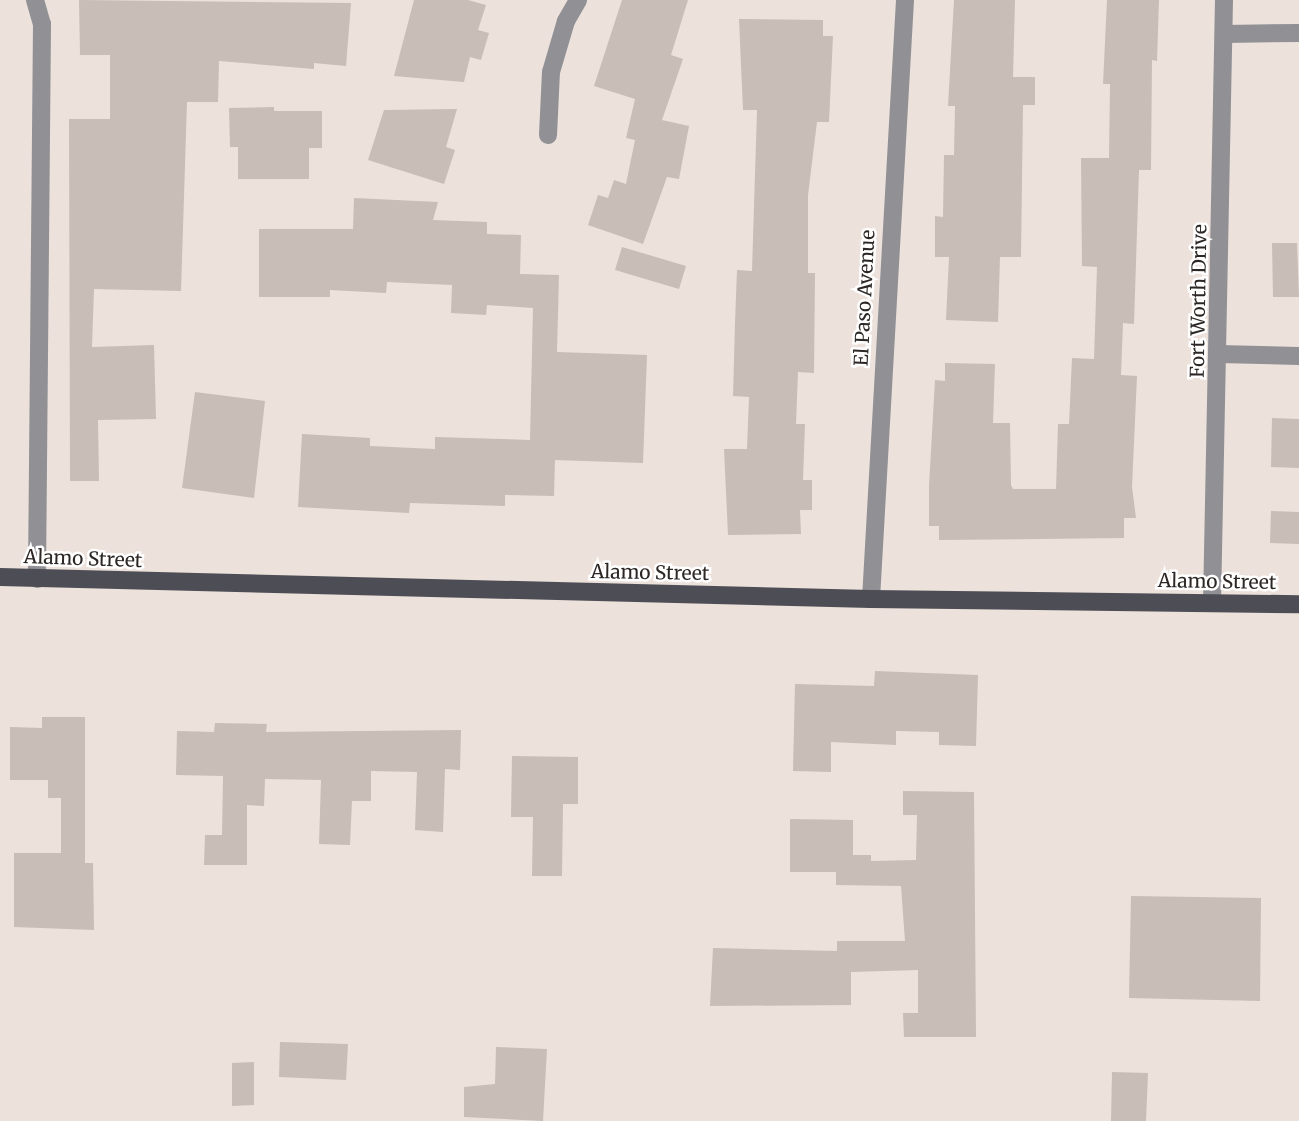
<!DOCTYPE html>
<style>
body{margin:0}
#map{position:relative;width:1299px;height:1121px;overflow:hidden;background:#ece1db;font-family:Merriweather,serif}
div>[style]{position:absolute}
.building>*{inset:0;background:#c8bdb7}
.minor>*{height:18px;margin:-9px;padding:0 9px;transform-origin:9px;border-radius:9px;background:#909095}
.major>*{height:18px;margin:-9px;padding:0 9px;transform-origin:9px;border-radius:9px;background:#4d4d55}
span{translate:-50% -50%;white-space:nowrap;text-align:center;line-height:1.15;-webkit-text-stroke:5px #fff;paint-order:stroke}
.street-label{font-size:19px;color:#2c2725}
</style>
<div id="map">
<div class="building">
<i style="clip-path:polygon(79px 0,351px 3px,346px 66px,314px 63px,314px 69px,219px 61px,218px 102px,187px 102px,181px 291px,94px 289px,92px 347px,154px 345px,156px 419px,98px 420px,99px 481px,70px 481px,69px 119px,110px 119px,110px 55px,80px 55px)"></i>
<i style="clip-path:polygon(414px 0,468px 0,486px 5px,478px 30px,489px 33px,481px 60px,470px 57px,464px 82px,394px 76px)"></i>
<i style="clip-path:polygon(622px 0,688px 0,671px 55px,683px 59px,662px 120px,689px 126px,679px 179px,667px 177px,643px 244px,588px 225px,598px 195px,608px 198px,614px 180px,626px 184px,635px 140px,626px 138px,635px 99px,594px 86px)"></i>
<i style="clip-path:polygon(954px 0,1015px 0,1013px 77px,1035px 77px,1035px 105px,1023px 105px,1021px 257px,1000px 257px,998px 322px,946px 320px,949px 257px,935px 257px,935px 216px,943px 217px,944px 155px,954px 155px,955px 106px,948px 106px)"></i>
<i style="clip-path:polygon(1107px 0,1159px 0,1157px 61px,1152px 60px,1151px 170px,1139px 170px,1134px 324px,1123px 323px,1121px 375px,1137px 376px,1132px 487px,1136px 518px,1124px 518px,1124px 538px,939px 540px,939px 526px,929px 526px,929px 486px,935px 380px,945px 381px,945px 363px,995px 364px,993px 423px,1010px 423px,1011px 485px,1013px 489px,1056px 489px,1058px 424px,1069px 424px,1072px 358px,1094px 359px,1097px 267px,1082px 266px,1081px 158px,1109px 158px,1110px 84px,1103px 84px)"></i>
<i style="clip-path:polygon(739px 19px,823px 20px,823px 36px,833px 36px,829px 122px,817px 122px,808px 195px,808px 273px,815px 273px,814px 373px,798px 372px,796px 424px,805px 424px,803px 480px,812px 480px,812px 510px,800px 510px,801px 534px,728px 535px,724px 449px,747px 449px,749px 397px,733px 396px,735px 323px,737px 270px,752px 271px,757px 110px,743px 110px)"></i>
<i style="clip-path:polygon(274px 107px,274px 111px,322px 111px,322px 148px,309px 148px,309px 179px,238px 179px,238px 147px,230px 147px,229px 108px)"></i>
<i style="clip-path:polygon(457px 109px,446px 147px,455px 150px,444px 184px,368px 160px,384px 110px)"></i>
<i style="clip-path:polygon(354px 198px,438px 202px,433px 220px,487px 222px,487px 234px,521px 235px,520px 274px,559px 275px,557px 352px,647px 355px,643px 463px,555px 460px,554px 496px,505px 495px,505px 506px,410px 503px,409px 513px,298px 507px,302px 434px,370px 438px,370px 446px,435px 449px,435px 437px,530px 440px,533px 308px,487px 305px,486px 315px,451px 313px,452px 285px,387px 282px,386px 293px,330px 290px,330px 297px,259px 297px,259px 229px,353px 229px)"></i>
<i style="clip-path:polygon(1272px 243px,1297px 243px,1299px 297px,1273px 297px)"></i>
<i style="clip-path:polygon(622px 247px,686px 266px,679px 289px,615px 270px)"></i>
<i style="clip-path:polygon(195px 392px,265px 401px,254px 498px,182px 488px)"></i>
<i style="clip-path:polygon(1272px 418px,1299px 419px,1299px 468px,1271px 467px)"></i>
<i style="clip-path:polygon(1271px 511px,1299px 512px,1299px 544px,1270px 543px)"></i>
<i style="clip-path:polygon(875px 671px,978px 675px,976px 746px,939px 745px,939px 732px,896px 731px,896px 745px,831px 742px,831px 772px,793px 771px,795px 684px,874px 686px)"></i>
<i style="clip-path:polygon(42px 717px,85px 717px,85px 863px,93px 863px,94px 930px,14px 927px,14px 853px,61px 853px,61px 798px,48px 798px,48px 780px,10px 780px,10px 727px,42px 728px)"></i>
<i style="clip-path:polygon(215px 723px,267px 724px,266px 732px,461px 730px,460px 770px,445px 769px,443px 832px,415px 830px,417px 772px,371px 771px,371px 801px,352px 801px,350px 845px,319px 844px,321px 780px,265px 779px,264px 806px,247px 805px,247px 865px,204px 865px,205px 835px,222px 835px,223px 776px,176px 775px,177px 731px,214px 732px)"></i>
<i style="clip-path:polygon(512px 756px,578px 757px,578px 804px,563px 804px,562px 876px,532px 876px,533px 817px,511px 817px)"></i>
<i style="clip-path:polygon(903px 791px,974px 792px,976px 1037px,904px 1037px,903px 1013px,918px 1013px,918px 970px,851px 972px,851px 1005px,710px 1006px,713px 948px,837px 951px,837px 941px,905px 941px,901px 886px,836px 885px,836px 872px,790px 872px,790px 819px,853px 820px,853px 855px,871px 855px,871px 861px,916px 860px,917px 815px,903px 815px)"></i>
<i style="clip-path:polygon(1131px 896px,1261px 898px,1260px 1001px,1129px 998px)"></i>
<i style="clip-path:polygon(280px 1042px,348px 1044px,346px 1080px,279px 1077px)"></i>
<i style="clip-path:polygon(496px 1047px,547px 1049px,543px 1121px,464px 1117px,464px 1087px,495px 1084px)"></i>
<i style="clip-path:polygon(254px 1062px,254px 1105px,232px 1106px,232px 1063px)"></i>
<i style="clip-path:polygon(1112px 1072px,1148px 1073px,1146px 1121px,1111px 1121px)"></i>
</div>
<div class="minor">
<i style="left:35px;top:0;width:25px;rotate:74deg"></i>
<i style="left:42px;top:24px;width:555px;rotate:90.52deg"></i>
<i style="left:1224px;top:34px;width:75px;rotate:-0.8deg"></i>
<i style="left:548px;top:135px;width:63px;rotate:-87.3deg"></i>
<i style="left:551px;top:72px;width:53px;rotate:-73.6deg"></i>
<i style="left:566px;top:21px;width:24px;rotate:-60deg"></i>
<i style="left:1219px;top:354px;width:80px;rotate:1.4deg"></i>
<i style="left:871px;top:599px;width:600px;rotate:-86.75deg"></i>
<i style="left:1212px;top:603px;width:603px;rotate:-88.86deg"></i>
</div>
<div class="major">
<i style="left:0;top:577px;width:871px;rotate:1.45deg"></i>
<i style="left:871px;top:599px;width:428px;rotate:0.7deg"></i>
</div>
<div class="street-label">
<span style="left:865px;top:298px;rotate:-87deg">El Paso Avenue</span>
<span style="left:1199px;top:301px;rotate:-89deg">Fort Worth Drive</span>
<span style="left:83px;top:559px;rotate:2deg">Alamo Street</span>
<span style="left:650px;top:573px;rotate:1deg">Alamo Street</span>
<span style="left:1217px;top:582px;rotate:1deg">Alamo Street</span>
</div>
</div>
